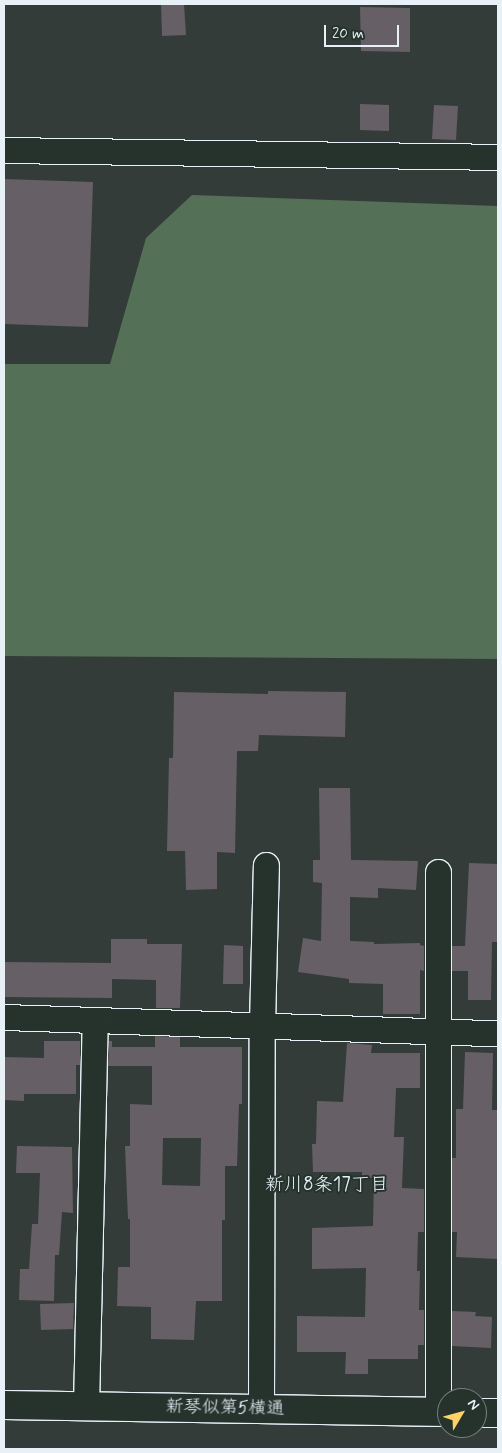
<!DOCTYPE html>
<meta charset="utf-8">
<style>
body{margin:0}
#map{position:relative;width:502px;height:1453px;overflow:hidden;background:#333c38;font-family:Mynerve,"Klee One",sans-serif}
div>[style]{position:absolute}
.green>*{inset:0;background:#547057}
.building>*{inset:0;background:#675f66}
.roads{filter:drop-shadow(1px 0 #e8f1f8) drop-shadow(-1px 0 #e8f1f8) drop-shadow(0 1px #e8f1f8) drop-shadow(0 -1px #e8f1f8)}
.minor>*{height:25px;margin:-12.5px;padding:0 12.5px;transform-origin:12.5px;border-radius:12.5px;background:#26332d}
.tertiary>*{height:28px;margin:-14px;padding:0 14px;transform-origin:14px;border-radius:14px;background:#26332d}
span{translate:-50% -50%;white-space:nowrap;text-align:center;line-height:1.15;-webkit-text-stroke:4px #26332d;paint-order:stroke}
.street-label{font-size:18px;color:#e8f1f8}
.neighbourhood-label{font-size:19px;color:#e8f1f8}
.frame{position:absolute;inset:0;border:5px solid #e8f1f8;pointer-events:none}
.north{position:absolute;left:437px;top:1388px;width:50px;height:50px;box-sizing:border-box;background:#26332d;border:1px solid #747f7e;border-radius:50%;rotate:53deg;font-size:14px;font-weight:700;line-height:20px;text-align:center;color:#e8f1f8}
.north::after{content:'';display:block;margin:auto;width:18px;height:22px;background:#ffd166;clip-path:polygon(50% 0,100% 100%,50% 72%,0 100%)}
.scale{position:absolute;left:324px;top:25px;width:75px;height:22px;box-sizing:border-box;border:2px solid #e8f1f8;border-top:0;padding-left:6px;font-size:15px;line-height:18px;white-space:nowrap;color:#e8f1f8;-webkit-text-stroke:4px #26332d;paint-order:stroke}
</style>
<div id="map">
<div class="green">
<i style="clip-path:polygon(192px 195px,498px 206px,498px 659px,4px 656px,4px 364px,110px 364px,146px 238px)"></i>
</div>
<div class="building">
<i style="clip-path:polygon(161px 4px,184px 4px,186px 35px,162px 36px)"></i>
<i style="clip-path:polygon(360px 7px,410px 8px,410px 52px,361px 51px)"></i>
<i style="clip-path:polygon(360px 104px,389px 105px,389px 131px,360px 130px)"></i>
<i style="clip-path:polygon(434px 105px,458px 106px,456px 140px,432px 139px)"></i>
<i style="clip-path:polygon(4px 179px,93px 182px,88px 327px,4px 324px)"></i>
<i style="clip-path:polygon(268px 691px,346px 692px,345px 737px,259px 735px,258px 751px,237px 751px,235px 853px,217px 852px,217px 889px,186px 890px,185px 851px,167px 851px,169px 758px,173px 758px,174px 692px,268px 694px)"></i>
<i style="clip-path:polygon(319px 788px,350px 788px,351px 860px,418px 861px,416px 890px,378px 888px,378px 898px,350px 897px,350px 941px,374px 942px,374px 944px,420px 943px,420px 945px,424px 946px,424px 971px,420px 970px,420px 1014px,383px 1014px,383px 984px,349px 983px,349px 979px,298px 972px,303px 938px,321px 941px,322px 883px,313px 882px,313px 860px,320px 860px)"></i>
<i style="clip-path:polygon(469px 863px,498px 864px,498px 942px,492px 942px,491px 1000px,468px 1000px,468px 971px,452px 971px,452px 946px,465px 946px)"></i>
<i style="clip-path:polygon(111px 939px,147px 939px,147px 944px,182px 944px,180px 1008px,156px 1008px,156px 980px,112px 979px,112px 998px,4px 997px,4px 962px,111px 963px)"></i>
<i style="clip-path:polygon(224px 945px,243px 946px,243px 984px,223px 984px)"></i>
<i style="clip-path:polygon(evenodd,155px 1036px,180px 1037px,180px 1047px,242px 1047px,242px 1104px,239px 1104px,237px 1166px,225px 1166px,225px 1220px,222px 1220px,222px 1301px,196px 1301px,194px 1340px,151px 1339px,151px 1307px,117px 1306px,118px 1267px,130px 1267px,130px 1219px,128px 1219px,125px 1146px,130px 1146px,130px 1104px,152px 1105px,152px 1066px,108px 1066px,109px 1041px,112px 1041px,112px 1047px,155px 1047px,155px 1036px,163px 1138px,201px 1138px,200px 1186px,162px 1185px,163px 1138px)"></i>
<i style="clip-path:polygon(44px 1041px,80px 1041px,80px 1065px,76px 1065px,76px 1094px,24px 1094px,24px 1101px,4px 1100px,4px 1057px,44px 1058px)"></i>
<i style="clip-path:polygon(347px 1043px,372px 1045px,371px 1053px,420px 1053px,420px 1088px,396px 1088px,394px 1137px,404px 1137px,402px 1188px,424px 1189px,424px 1232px,418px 1232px,417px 1271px,420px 1271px,419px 1310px,424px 1310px,424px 1345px,418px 1345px,418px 1359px,368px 1359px,368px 1374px,345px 1374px,346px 1352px,297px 1352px,297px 1316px,365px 1317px,366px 1268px,312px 1269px,312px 1228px,373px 1226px,374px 1178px,362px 1177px,362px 1172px,313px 1172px,312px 1144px,316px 1144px,317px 1101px,343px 1102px)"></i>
<i style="clip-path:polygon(465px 1052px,493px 1053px,492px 1110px,498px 1110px,498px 1259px,456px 1257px,457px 1232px,452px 1232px,452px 1158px,456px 1158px,456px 1109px,463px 1109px)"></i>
<i style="clip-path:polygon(17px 1146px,72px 1147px,73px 1213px,62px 1212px,59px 1255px,55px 1255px,54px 1301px,19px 1300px,20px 1269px,29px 1269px,32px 1224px,38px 1224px,40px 1173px,16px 1173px)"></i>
<i style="clip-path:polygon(74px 1303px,73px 1329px,41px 1330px,40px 1304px)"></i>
<i style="clip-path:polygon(452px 1311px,476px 1312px,475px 1316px,492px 1317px,491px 1348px,452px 1346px)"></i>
</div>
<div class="roads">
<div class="minor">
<i style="left:4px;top:150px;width:494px;rotate:0.8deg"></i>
<i style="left:4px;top:1017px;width:494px;rotate:1.9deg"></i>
<i style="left:86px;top:1406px;width:386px;rotate:-88.7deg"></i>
<i style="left:261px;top:1409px;width:384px;rotate:-89.9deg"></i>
<i style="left:262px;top:1025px;width:160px;rotate:-88.6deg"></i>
<i style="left:438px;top:1412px;width:540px;rotate:-90deg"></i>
</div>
<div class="tertiary">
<i style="left:4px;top:1405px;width:443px;rotate:0.9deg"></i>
<i style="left:477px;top:1413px;width:21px"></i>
</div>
</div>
<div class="street-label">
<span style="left:225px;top:1408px;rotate:1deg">新琴似第5横通</span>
</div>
<div class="neighbourhood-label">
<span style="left:327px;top:1185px">新川8条17丁目</span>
</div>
<div class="frame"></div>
<div class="north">N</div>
<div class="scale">20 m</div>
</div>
